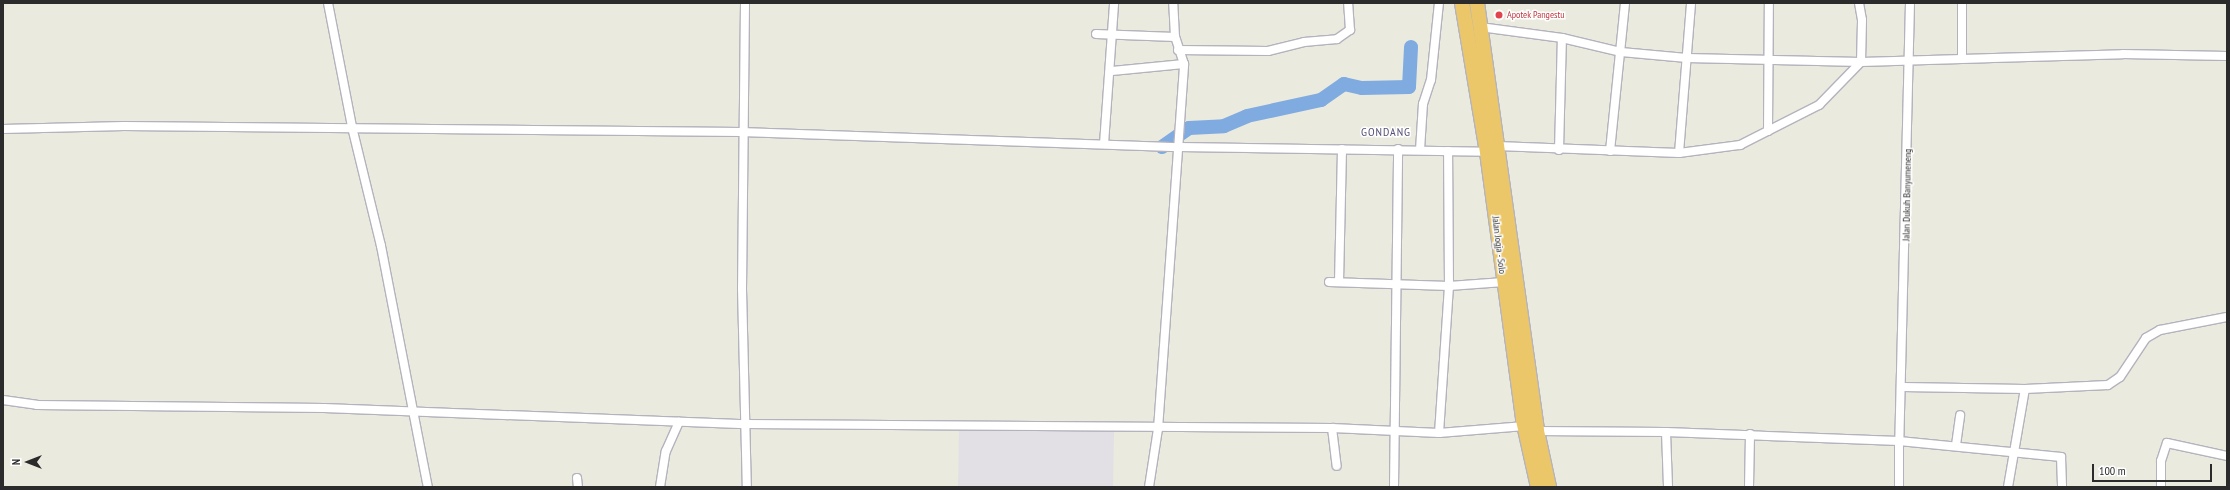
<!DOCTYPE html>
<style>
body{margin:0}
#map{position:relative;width:2230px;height:490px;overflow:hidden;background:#ebeadf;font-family:"PT Sans Narrow",sans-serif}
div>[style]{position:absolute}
.industrial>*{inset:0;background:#e2dfe5}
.river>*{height:14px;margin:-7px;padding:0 7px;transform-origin:7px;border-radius:7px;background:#7fabe1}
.roads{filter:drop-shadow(1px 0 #b4b3bd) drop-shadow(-1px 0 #b4b3bd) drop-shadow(0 1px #b4b3bd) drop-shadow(0 -1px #b4b3bd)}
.street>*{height:8px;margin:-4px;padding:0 4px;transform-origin:4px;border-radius:4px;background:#fff}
.highway>*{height:14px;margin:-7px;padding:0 7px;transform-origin:7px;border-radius:7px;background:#ecc76a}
.dots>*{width:11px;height:11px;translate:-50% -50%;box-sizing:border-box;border:2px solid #fff;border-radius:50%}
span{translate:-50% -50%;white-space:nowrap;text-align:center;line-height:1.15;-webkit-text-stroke:3px #fff;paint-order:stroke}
.health-label{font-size:10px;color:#be3a42}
.left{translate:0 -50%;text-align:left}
.street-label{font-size:10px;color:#2b2b2b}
.quarter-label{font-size:12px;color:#555177;letter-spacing:1px}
.frame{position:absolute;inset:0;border:4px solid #2b2b2b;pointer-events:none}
.north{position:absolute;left:8px;top:442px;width:40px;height:40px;-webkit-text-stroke:3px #fff;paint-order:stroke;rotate:270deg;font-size:11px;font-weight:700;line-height:16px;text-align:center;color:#2b2b2b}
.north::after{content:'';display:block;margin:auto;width:14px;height:18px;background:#2b2b2b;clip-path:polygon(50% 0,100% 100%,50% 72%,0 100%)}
.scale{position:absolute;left:2092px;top:464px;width:120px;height:18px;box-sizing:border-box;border:2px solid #2b2b2b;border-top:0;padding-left:5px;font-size:12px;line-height:14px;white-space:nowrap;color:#2b2b2b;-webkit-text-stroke:3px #fff;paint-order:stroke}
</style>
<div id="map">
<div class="industrial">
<i style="clip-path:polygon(959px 430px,1114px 431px,1113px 487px,958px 487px)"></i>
</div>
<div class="river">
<i style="left:1162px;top:147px;width:33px;rotate:-35deg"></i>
<i style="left:1189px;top:128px;width:35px;rotate:-3deg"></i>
<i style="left:1224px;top:126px;width:25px;rotate:-23deg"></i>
<i style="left:1247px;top:116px;width:76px;rotate:-12.2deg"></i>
<i style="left:1321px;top:100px;width:28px;rotate:-35deg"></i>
<i style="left:1344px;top:84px;width:18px;rotate:13deg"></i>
<i style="left:1362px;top:88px;width:47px;rotate:-1.2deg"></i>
<i style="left:1409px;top:87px;width:40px;rotate:-87.1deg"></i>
</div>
<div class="roads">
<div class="street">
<i style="left:328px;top:3px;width:126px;rotate:79deg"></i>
<i style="left:352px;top:127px;width:122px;rotate:76.3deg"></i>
<i style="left:381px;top:246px;width:246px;rotate:79deg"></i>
<i style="left:745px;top:3px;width:286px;rotate:90.6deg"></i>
<i style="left:742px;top:289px;width:198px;rotate:88.6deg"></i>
<i style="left:1910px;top:3px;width:438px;rotate:91.4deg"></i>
<i style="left:1899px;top:441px;width:163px;rotate:5.6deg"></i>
<i style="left:2061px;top:457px;width:30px;rotate:88deg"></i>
<i style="left:1480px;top:27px;width:83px;rotate:7.6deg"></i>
<i style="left:1562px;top:38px;width:61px;rotate:13.3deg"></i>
<i style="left:1621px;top:52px;width:66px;rotate:5.2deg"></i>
<i style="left:1687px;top:58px;width:174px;rotate:1.3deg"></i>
<i style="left:1861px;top:62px;width:262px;rotate:-1.7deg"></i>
<i style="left:2123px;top:54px;width:104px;rotate:1.1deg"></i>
<i style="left:1096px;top:34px;width:79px;rotate:2.2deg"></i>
<i style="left:1178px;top:50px;width:90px;rotate:0.6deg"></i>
<i style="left:1268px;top:51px;width:37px;rotate:-14deg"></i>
<i style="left:1304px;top:42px;width:33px;rotate:-5deg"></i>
<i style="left:1337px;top:39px;width:16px;rotate:-35deg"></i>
<i style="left:1350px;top:30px;width:27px;rotate:-94deg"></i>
<i style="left:1962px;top:58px;width:55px;rotate:-90deg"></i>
<i style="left:1112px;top:71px;width:72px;rotate:-5.6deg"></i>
<i style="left:3px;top:129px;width:121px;rotate:-1.4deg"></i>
<i style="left:124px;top:126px;width:617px;rotate:0.56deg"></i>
<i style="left:741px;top:132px;width:438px;rotate:2deg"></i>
<i style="left:1179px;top:147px;width:308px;rotate:0.9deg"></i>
<i style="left:1768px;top:131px;width:128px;rotate:-89.6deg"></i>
<i style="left:1104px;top:144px;width:141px;rotate:-85.9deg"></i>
<i style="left:1497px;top:146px;width:182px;rotate:2.2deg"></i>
<i style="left:1679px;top:153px;width:62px;rotate:-7.5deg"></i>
<i style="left:1740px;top:145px;width:89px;rotate:-26.9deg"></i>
<i style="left:1819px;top:105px;width:60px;rotate:-45.7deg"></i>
<i style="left:1861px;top:62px;width:42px;rotate:-88.6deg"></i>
<i style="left:1862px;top:20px;width:17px;rotate:-100deg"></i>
<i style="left:1420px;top:150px;width:46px;rotate:-86.3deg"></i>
<i style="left:1423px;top:104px;width:25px;rotate:-72deg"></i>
<i style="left:1431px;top:80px;width:77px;rotate:-84.1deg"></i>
<i style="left:1559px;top:150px;width:112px;rotate:-88.5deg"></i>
<i style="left:1610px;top:151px;width:149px;rotate:-84.2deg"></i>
<i style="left:1679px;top:153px;width:150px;rotate:-85.4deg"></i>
<i style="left:1329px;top:282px;width:120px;rotate:1.9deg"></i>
<i style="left:1449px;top:286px;width:55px;rotate:-4.2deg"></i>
<i style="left:1339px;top:282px;width:133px;rotate:-88.7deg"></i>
<i style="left:1903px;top:387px;width:122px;rotate:0.9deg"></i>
<i style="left:2025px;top:389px;width:83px;rotate:-2.8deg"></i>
<i style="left:2108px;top:385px;width:14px;rotate:-34deg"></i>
<i style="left:2120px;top:377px;width:47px;rotate:-56.3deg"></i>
<i style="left:2146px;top:338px;width:16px;rotate:-30deg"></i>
<i style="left:2160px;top:330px;width:68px;rotate:-11deg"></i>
<i style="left:3px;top:400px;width:34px;rotate:8deg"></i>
<i style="left:37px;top:405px;width:287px;rotate:0.6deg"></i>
<i style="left:324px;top:408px;width:422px;rotate:2.2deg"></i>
<i style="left:746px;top:424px;width:586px;rotate:0.39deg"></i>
<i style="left:1332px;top:428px;width:107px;rotate:2.7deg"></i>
<i style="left:1439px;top:433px;width:86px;rotate:-4.7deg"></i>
<i style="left:1332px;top:428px;width:38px;rotate:83deg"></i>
<i style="left:1537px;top:431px;width:129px;rotate:0.4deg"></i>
<i style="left:1666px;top:432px;width:233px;rotate:2.2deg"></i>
<i style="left:1899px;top:441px;width:46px;rotate:90deg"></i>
<i style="left:1666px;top:432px;width:55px;rotate:87.9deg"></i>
<i style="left:1439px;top:433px;width:147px;rotate:-86.1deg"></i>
<i style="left:1449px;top:286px;width:135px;rotate:-90.4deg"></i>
<i style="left:1956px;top:445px;width:30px;rotate:-82deg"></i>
<i style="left:577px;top:478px;width:9px;rotate:84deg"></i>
<i style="left:660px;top:487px;width:36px;rotate:-81deg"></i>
<i style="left:666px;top:451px;width:32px;rotate:-66deg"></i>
<i style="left:1149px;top:487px;width:59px;rotate:-81.2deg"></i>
<i style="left:1158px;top:429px;width:366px;rotate:-85.9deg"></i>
<i style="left:1184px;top:64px;width:28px;rotate:-108deg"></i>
<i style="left:1175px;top:37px;width:34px;rotate:-93deg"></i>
<i style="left:1394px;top:487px;width:338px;rotate:-89.3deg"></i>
<i style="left:1749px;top:487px;width:53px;rotate:-88.9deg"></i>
<i style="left:2008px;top:487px;width:99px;rotate:-80.2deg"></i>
<i style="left:2161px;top:487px;width:26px;rotate:-90deg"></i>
<i style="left:2161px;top:461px;width:19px;rotate:-72deg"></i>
<i style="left:2167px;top:443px;width:61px;rotate:12.2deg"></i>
</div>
<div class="highway">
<i style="left:1462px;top:3px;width:151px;rotate:80.5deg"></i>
<i style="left:1487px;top:152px;width:270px;rotate:82.3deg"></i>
<i style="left:1523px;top:420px;width:69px;rotate:77.4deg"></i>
<i style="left:1477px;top:3px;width:432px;rotate:82deg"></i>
<i style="left:1537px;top:431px;width:57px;rotate:77.9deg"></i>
</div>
</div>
<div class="dots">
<i style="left:1499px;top:15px;background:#e0444e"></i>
</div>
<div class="health-label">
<span class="left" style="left:1507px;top:15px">Apotek Pangestu</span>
</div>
<div class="street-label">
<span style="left:1907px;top:195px;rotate:-89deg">Jalan Dukuh Banyumeneng</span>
<span style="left:1499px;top:245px;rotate:83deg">Jalan Jogja - Solo</span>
</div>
<div class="quarter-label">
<span style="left:1386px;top:132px">GONDANG</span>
</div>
<div class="frame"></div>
<div class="north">N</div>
<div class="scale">100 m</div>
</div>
